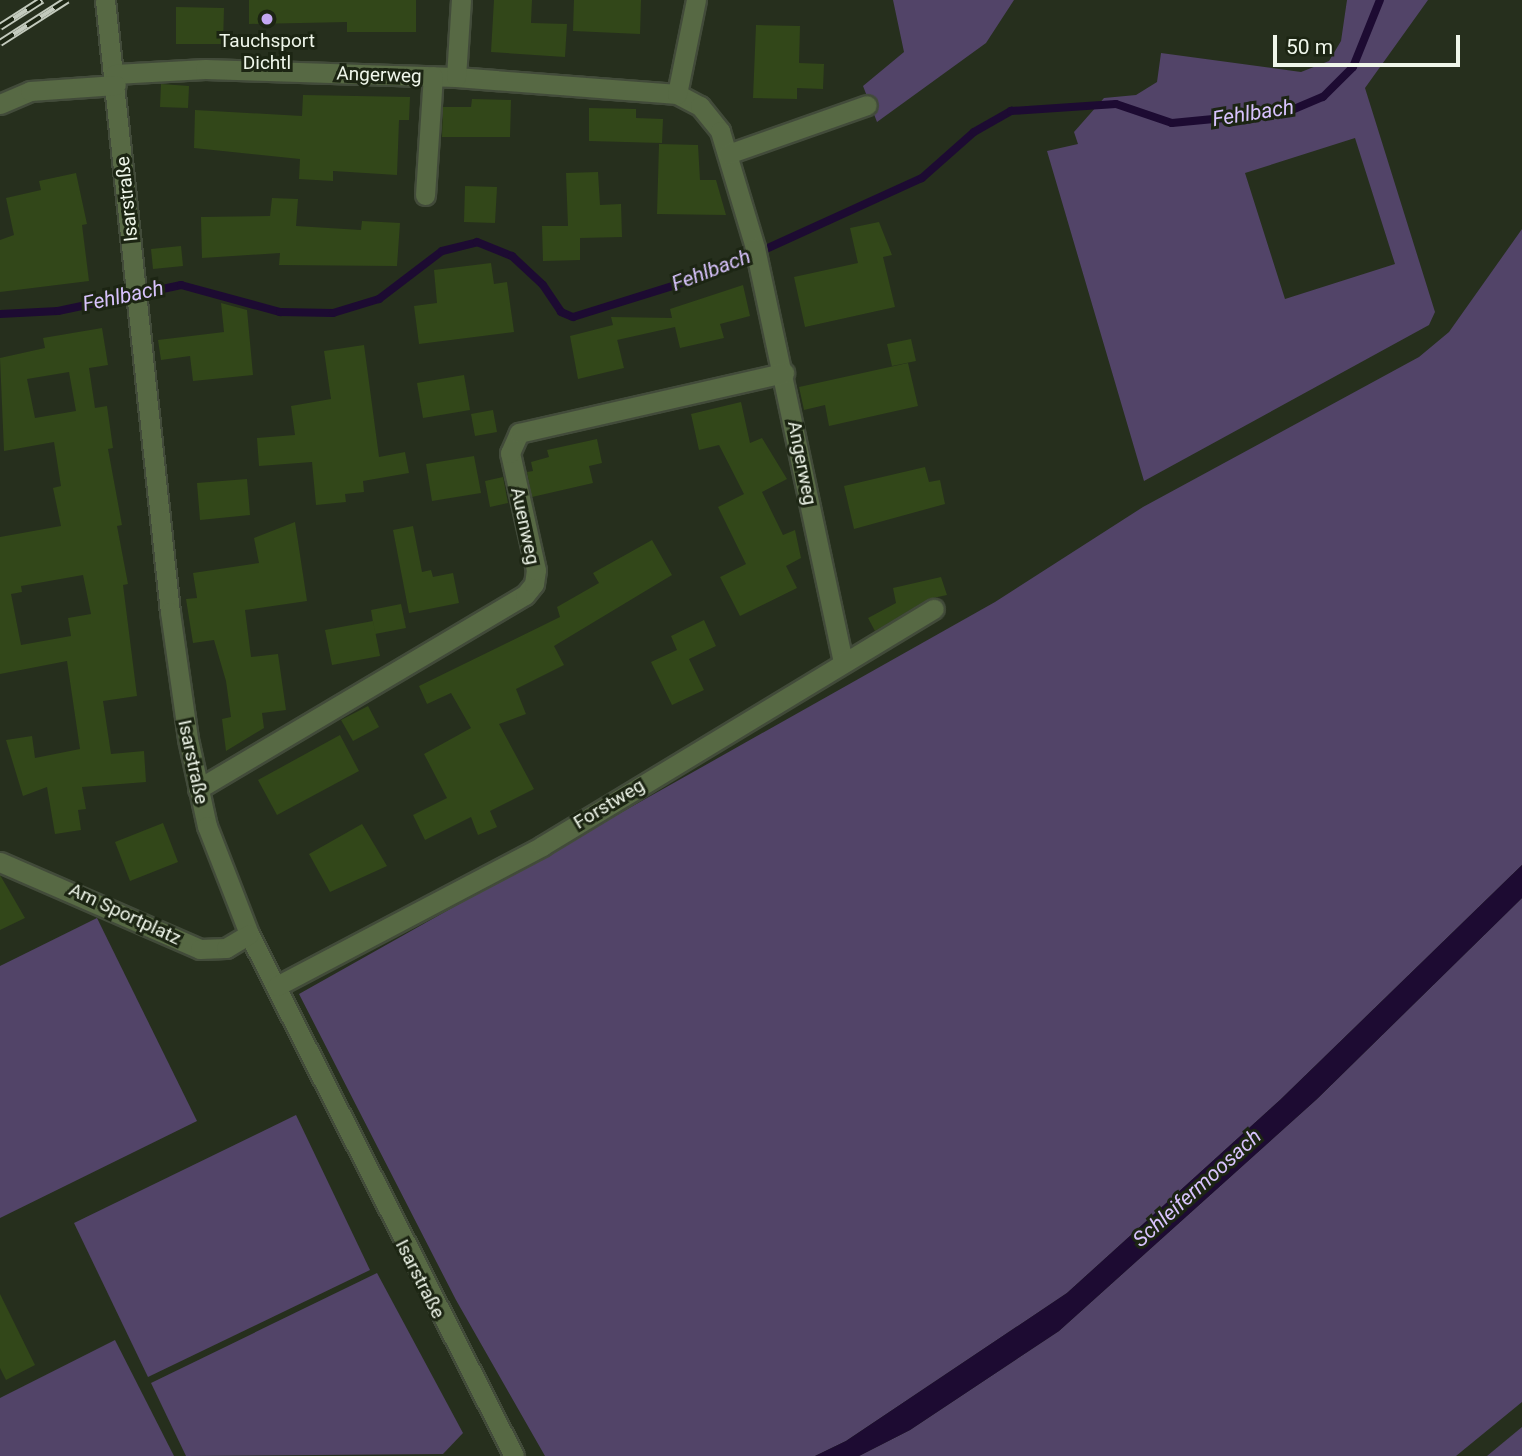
<!DOCTYPE html>
<meta charset="utf-8">
<style>
body{margin:0}
#map{position:relative;width:1522px;height:1456px;overflow:hidden;background:#262f1d;font-family:Roboto,sans-serif}
div>[style]{position:absolute}
.green>*{inset:0;background:#524468}
.water>*{inset:0;background:#1d0b32}
.stream>*{height:8px;margin:-4px;padding:0 4px;transform-origin:4px;border-radius:4px;background:#1d0b32}
.building>*{inset:0;background:#324719}
.roads{filter:drop-shadow(2px 0 #424b3a) drop-shadow(-2px 0 #424b3a) drop-shadow(0 2px #424b3a) drop-shadow(0 -2px #424b3a)}
.minor>*{height:19px;margin:-9.5px;padding:0 9.5px;transform-origin:9.5px;border-radius:9.5px;background:#576944}
.rail>*{height:8px;margin-top:-4px;transform-origin:0;background:repeating-linear-gradient(90deg,#1c2513 0 16px,#c3cabd 0 32px);box-sizing:border-box;border-block:2px solid #c3cabd}
.dots>*{width:19px;height:19px;translate:-50% -50%;box-sizing:border-box;border:4px solid #1c2513;border-radius:50%}
span{translate:-50% -50%;white-space:nowrap;text-align:center;line-height:1.15;-webkit-text-stroke:6px #1c2513;paint-order:stroke}
.poi-label{font-size:19px;color:#eff6ea}
.street-label{font-size:19px;color:#eff6ea}
.water-label{font-size:21px;color:#d8c3fd;font-style:italic}
.scale{position:absolute;left:1273px;top:35px;width:187px;height:32px;box-sizing:border-box;border:4px solid #eff6ea;border-top:0;padding-left:9px;font-size:21px;line-height:24px;white-space:nowrap;color:#eff6ea;-webkit-text-stroke:5px #1c2513;paint-order:stroke}
</style>
<div id="map">
<div class="green">
<i style="clip-path:polygon(893px 0,1014px 0,986px 43px,877px 122px,863px 86px,904px 52px)"></i>
<i style="clip-path:polygon(evenodd,1347px 0,1428px 0,1365px 88px,1435px 312px,1429px 325px,1144px 481px,1047px 151px,1078px 144px,1074px 132px,1104px 98px,1136px 95px,1157px 82px,1161px 53px,1301px 72px,1329px 61px,1341px 41px,1347px 0,1355px 138px,1395px 264px,1285px 299px,1245px 173px,1355px 138px)"></i>
<i style="clip-path:polygon(1522px 229px,1522px 865px,1280px 1100px,1067px 1293px,846px 1441px,815px 1456px,545px 1456px,456px 1300px,299px 994px,995px 602px,1143px 507px,1419px 357px,1449px 332px)"></i>
<i style="clip-path:polygon(1522px 898px,1522px 1402px,1456px 1456px,859px 1456px,910px 1430px,1059px 1331px,1317px 1099px)"></i>
<i style="clip-path:polygon(97px 918px,197px 1121px,0 1218px,0 966px)"></i>
<i style="clip-path:polygon(296px 1115px,370px 1270px,148px 1377px,74px 1223px)"></i>
<i style="clip-path:polygon(377px 1273px,463px 1433px,443px 1454px,186px 1456px,151px 1383px)"></i>
<i style="clip-path:polygon(115px 1340px,174px 1456px,0 1456px,0 1398px)"></i>
<i style="clip-path:polygon(1522px 1427px,1522px 1456px,1487px 1456px)"></i>
</div>
<div class="water">
<i style="clip-path:polygon(1522px 865px,1522px 898px,1317px 1099px,1059px 1331px,910px 1430px,859px 1456px,815px 1456px,846px 1441px,1067px 1293px,1280px 1100px)"></i>
</div>
<div class="stream">
<i style="left:0;top:314px;width:58px;rotate:-3deg"></i>
<i style="left:58px;top:311px;width:126px;rotate:-11.9deg"></i>
<i style="left:181px;top:285px;width:103px;rotate:15.3deg"></i>
<i style="left:280px;top:312px;width:53px;rotate:1.1deg"></i>
<i style="left:333px;top:313px;width:48px;rotate:-16.9deg"></i>
<i style="left:379px;top:299px;width:79px;rotate:-37.3deg"></i>
<i style="left:442px;top:251px;width:36px;rotate:-14deg"></i>
<i style="left:477px;top:242px;width:38px;rotate:22deg"></i>
<i style="left:512px;top:256px;width:42px;rotate:43.1deg"></i>
<i style="left:543px;top:285px;width:32px;rotate:56deg"></i>
<i style="left:561px;top:312px;width:13px;rotate:23deg"></i>
<i style="left:573px;top:317px;width:145px;rotate:-17.3deg"></i>
<i style="left:711px;top:274px;width:232px;rotate:-24.5deg"></i>
<i style="left:922px;top:178px;width:69px;rotate:-41.5deg"></i>
<i style="left:974px;top:132px;width:43px;rotate:-29.6deg"></i>
<i style="left:1011px;top:111px;width:105px;rotate:-3.8deg"></i>
<i style="left:1116px;top:104px;width:59px;rotate:18.7deg"></i>
<i style="left:1172px;top:123px;width:116px;rotate:-5.5deg"></i>
<i style="left:1287px;top:112px;width:39px;rotate:-23deg"></i>
<i style="left:1323px;top:97px;width:42px;rotate:-45deg"></i>
<i style="left:1353px;top:67px;width:72px;rotate:-68.1deg"></i>
</div>
<div class="building">
<i style="clip-path:polygon(249px 0,416px 0,416px 32px,347px 32px,347px 22px,249px 24px)"></i>
<i style="clip-path:polygon(494px 0,532px 0,531px 23px,567px 24px,565px 57px,491px 52px)"></i>
<i style="clip-path:polygon(574px 0,641px 0,640px 34px,573px 31px)"></i>
<i style="clip-path:polygon(176px 7px,224px 8px,223px 44px,176px 44px)"></i>
<i style="clip-path:polygon(756px 25px,800px 26px,799px 63px,824px 64px,823px 89px,797px 88px,797px 99px,753px 98px)"></i>
<i style="clip-path:polygon(161px 84px,189px 86px,188px 108px,160px 107px)"></i>
<i style="clip-path:polygon(303px 95px,410px 97px,409px 120px,399px 120px,397px 175px,333px 171px,333px 181px,299px 179px,300px 159px,194px 148px,195px 110px,302px 116px)"></i>
<i style="clip-path:polygon(472px 99px,511px 100px,510px 137px,442px 137px,443px 107px,471px 107px)"></i>
<i style="clip-path:polygon(589px 108px,636px 109px,636px 118px,663px 119px,662px 143px,589px 141px)"></i>
<i style="clip-path:polygon(659px 144px,698px 145px,700px 180px,716px 180px,726px 215px,657px 214px)"></i>
<i style="clip-path:polygon(598px 172px,600px 205px,621px 204px,622px 237px,580px 238px,580px 260px,543px 261px,542px 226px,568px 226px,566px 173px)"></i>
<i style="clip-path:polygon(76px 173px,87px 224px,82px 225px,89px 281px,0 292px,0 240px,14px 235px,6px 198px,41px 190px,39px 181px)"></i>
<i style="clip-path:polygon(465px 186px,497px 187px,495px 223px,464px 222px)"></i>
<i style="clip-path:polygon(272px 198px,298px 199px,296px 226px,361px 230px,362px 221px,400px 223px,397px 266px,279px 265px,280px 253px,202px 258px,201px 217px,270px 216px)"></i>
<i style="clip-path:polygon(879px 222px,892px 255px,883px 257px,895px 307px,805px 327px,794px 277px,858px 263px,850px 228px)"></i>
<i style="clip-path:polygon(181px 246px,183px 266px,153px 269px,151px 249px)"></i>
<i style="clip-path:polygon(491px 263px,494px 284px,507px 282px,514px 332px,419px 344px,414px 306px,437px 303px,434px 270px)"></i>
<i style="clip-path:polygon(743px 285px,750px 316px,720px 324px,724px 338px,680px 348px,675px 327px,617px 340px,616px 335px,624px 368px,578px 379px,570px 336px,613px 325px,611px 317px,672px 318px,670px 309px)"></i>
<i style="clip-path:polygon(221px 303px,247px 310px,253px 375px,193px 381px,190px 356px,161px 360px,158px 340px,224px 332px)"></i>
<i style="clip-path:polygon(evenodd,102px 328px,108px 365px,89px 368px,95px 408px,107px 406px,113px 448px,108px 449px,122px 525px,117px 526px,128px 584px,123px 585px,137px 696px,103px 701px,111px 754px,144px 751px,146px 782px,82px 787px,86px 809px,78px 810px,81px 830px,55px 834px,47px 787px,23px 796px,6px 740px,32px 736px,35px 758px,80px 749px,67px 661px,0 674px,0 537px,61px 526px,53px 488px,61px 486px,54px 442px,4px 451px,0 358px,45px 348px,43px 338px,102px 328px,69px 372px,76px 411px,35px 418px,27px 379px,69px 372px,102px 328px,83px 575px,91px 614px,68px 618px,71px 636px,21px 645px,11px 594px,22px 592px,21px 586px,83px 575px)"></i>
<i style="clip-path:polygon(911px 339px,916px 361px,892px 366px,887px 344px)"></i>
<i style="clip-path:polygon(364px 345px,379px 457px,405px 452px,409px 473px,363px 481px,364px 492px,345px 494px,346px 502px,316px 505px,312px 462px,259px 466px,257px 438px,295px 435px,291px 406px,331px 399px,324px 351px)"></i>
<i style="clip-path:polygon(908px 363px,918px 406px,829px 426px,825px 405px,804px 410px,799px 387px)"></i>
<i style="clip-path:polygon(464px 375px,470px 410px,423px 418px,417px 383px)"></i>
<i style="clip-path:polygon(741px 402px,750px 443px,762px 438px,787px 479px,762px 492px,783px 535px,795px 530px,801px 558px,786px 566px,797px 588px,740px 616px,720px 577px,746px 564px,718px 507px,744px 494px,719px 445px,699px 450px,691px 414px)"></i>
<i style="clip-path:polygon(493px 410px,497px 432px,475px 436px,471px 414px)"></i>
<i style="clip-path:polygon(597px 439px,602px 463px,589px 466px,593px 483px,532px 497px,527px 472px,533px 471px,531px 462px,549px 457px,547px 450px)"></i>
<i style="clip-path:polygon(474px 456px,481px 493px,432px 501px,426px 464px)"></i>
<i style="clip-path:polygon(925px 467px,929px 482px,940px 480px,945px 504px,854px 529px,844px 486px)"></i>
<i style="clip-path:polygon(503px 477px,508px 503px,490px 507px,485px 481px)"></i>
<i style="clip-path:polygon(247px 479px,250px 515px,200px 520px,197px 483px)"></i>
<i style="clip-path:polygon(295px 522px,307px 601px,245px 610px,251px 657px,278px 654px,286px 710px,262px 713px,264px 728px,226px 751px,222px 719px,231px 717px,226px 681px,214px 640px,193px 643px,186px 599px,197px 598px,193px 573px,259px 563px,254px 538px)"></i>
<i style="clip-path:polygon(413px 526px,422px 572px,431px 570px,433px 577px,453px 573px,459px 603px,409px 613px,393px 530px)"></i>
<i style="clip-path:polygon(652px 540px,672px 575px,554px 646px,564px 665px,516px 689px,526px 714px,499px 724px,534px 789px,490px 811px,497px 827px,478px 835px,471px 817px,425px 840px,413px 815px,447px 798px,424px 754px,471px 728px,451px 693px,427px 704px,419px 686px,560px 617px,557px 607px,599px 583px,593px 573px)"></i>
<i style="clip-path:polygon(941px 577px,947px 595px,928px 599px,875px 631px,868px 618px,896px 603px,893px 588px)"></i>
<i style="clip-path:polygon(401px 604px,406px 628px,375px 634px,371px 610px)"></i>
<i style="clip-path:polygon(704px 620px,716px 646px,689px 659px,704px 690px,672px 705px,651px 662px,677px 650px,671px 636px)"></i>
<i style="clip-path:polygon(373px 621px,380px 656px,332px 665px,325px 630px)"></i>
<i style="clip-path:polygon(368px 706px,379px 727px,353px 741px,341px 720px)"></i>
<i style="clip-path:polygon(340px 735px,359px 771px,277px 815px,258px 780px)"></i>
<i style="clip-path:polygon(163px 823px,178px 862px,130px 881px,115px 842px)"></i>
<i style="clip-path:polygon(362px 824px,387px 866px,330px 892px,309px 854px)"></i>
<i style="clip-path:polygon(0 875px,25px 918px,0 930px)"></i>
<i style="clip-path:polygon(0 1294px,35px 1365px,6px 1380px,0 1368px)"></i>
</div>
<div class="roads">
<div class="minor">
<i style="left:105px;top:0;width:615px;rotate:83.94deg"></i>
<i style="left:170px;top:612px;width:128px;rotate:81.9deg"></i>
<i style="left:188px;top:739px;width:89px;rotate:77.7deg"></i>
<i style="left:207px;top:826px;width:116px;rotate:68.7deg"></i>
<i style="left:249px;top:934px;width:585px;rotate:63.08deg"></i>
<i style="left:115px;top:74px;width:90px;rotate:-3.2deg"></i>
<i style="left:205px;top:69px;width:251px;rotate:1.8deg"></i>
<i style="left:456px;top:77px;width:222px;rotate:4.4deg"></i>
<i style="left:677px;top:94px;width:26px;rotate:28deg"></i>
<i style="left:700px;top:106px;width:32px;rotate:51deg"></i>
<i style="left:720px;top:131px;width:122px;rotate:73.3deg"></i>
<i style="left:755px;top:248px;width:424px;rotate:78deg"></i>
<i style="left:456px;top:77px;width:77px;rotate:-86.3deg"></i>
<i style="left:677px;top:94px;width:96px;rotate:-78.6deg"></i>
<i style="left:0;top:104px;width:33px;rotate:-23deg"></i>
<i style="left:30px;top:91px;width:86px;rotate:-4deg"></i>
<i style="left:728px;top:154px;width:147px;rotate:-19.4deg"></i>
<i style="left:425px;top:195px;width:119px;rotate:-86.2deg"></i>
<i style="left:198px;top:789px;width:380px;rotate:-30.7deg"></i>
<i style="left:525px;top:595px;width:14px;rotate:-51deg"></i>
<i style="left:534px;top:584px;width:14px;rotate:-82deg"></i>
<i style="left:536px;top:570px;width:120px;rotate:-102.5deg"></i>
<i style="left:510px;top:453px;width:22px;rotate:-66deg"></i>
<i style="left:519px;top:433px;width:272px;rotate:-12.8deg"></i>
<i style="left:0;top:862px;width:218px;rotate:23.5deg"></i>
<i style="left:200px;top:949px;width:26px;rotate:-2deg"></i>
<i style="left:226px;top:948px;width:27px;rotate:-31deg"></i>
<i style="left:277px;top:986px;width:300px;rotate:-27.8deg"></i>
<i style="left:542px;top:846px;width:458px;rotate:-31.2deg"></i>
</div>
</div>
<div class="rail">
<i style="left:0;top:27px;width:50px;rotate:-32.7deg"></i>
<i style="left:0;top:43px;width:80px;rotate:-32.7deg"></i>
</div>
<div class="dots">
<i style="left:267px;top:19px;background:#c3a7f2"></i>
</div>
<div class="poi-label">
<span style="left:267px;top:52px">Tauchsport<br>Dichtl</span>
</div>
<div class="street-label">
<span style="left:379px;top:75px;rotate:2deg">Angerweg</span>
<span style="left:127px;top:199px;rotate:-96deg">Isarstraße</span>
<span style="left:802px;top:463px;rotate:79deg">Angerweg</span>
<span style="left:525px;top:526px;rotate:78deg">Auenweg</span>
<span style="left:193px;top:762px;rotate:78deg">Isarstraße</span>
<span style="left:609px;top:804px;rotate:-31deg">Forstweg</span>
<span style="left:125px;top:914px;rotate:25deg">Am Sportplatz</span>
<span style="left:420px;top:1279px;rotate:63deg">Isarstraße</span>
</div>
<div class="water-label">
<span style="left:1253px;top:113px;rotate:-9deg">Fehlbach</span>
<span style="left:711px;top:270px;rotate:-21deg">Fehlbach</span>
<span style="left:123px;top:296px;rotate:-12deg">Fehlbach</span>
<span style="left:1197px;top:1188px;rotate:-42deg">Schleifermoosach</span>
</div>
<div class="scale">50 m</div>
</div>
